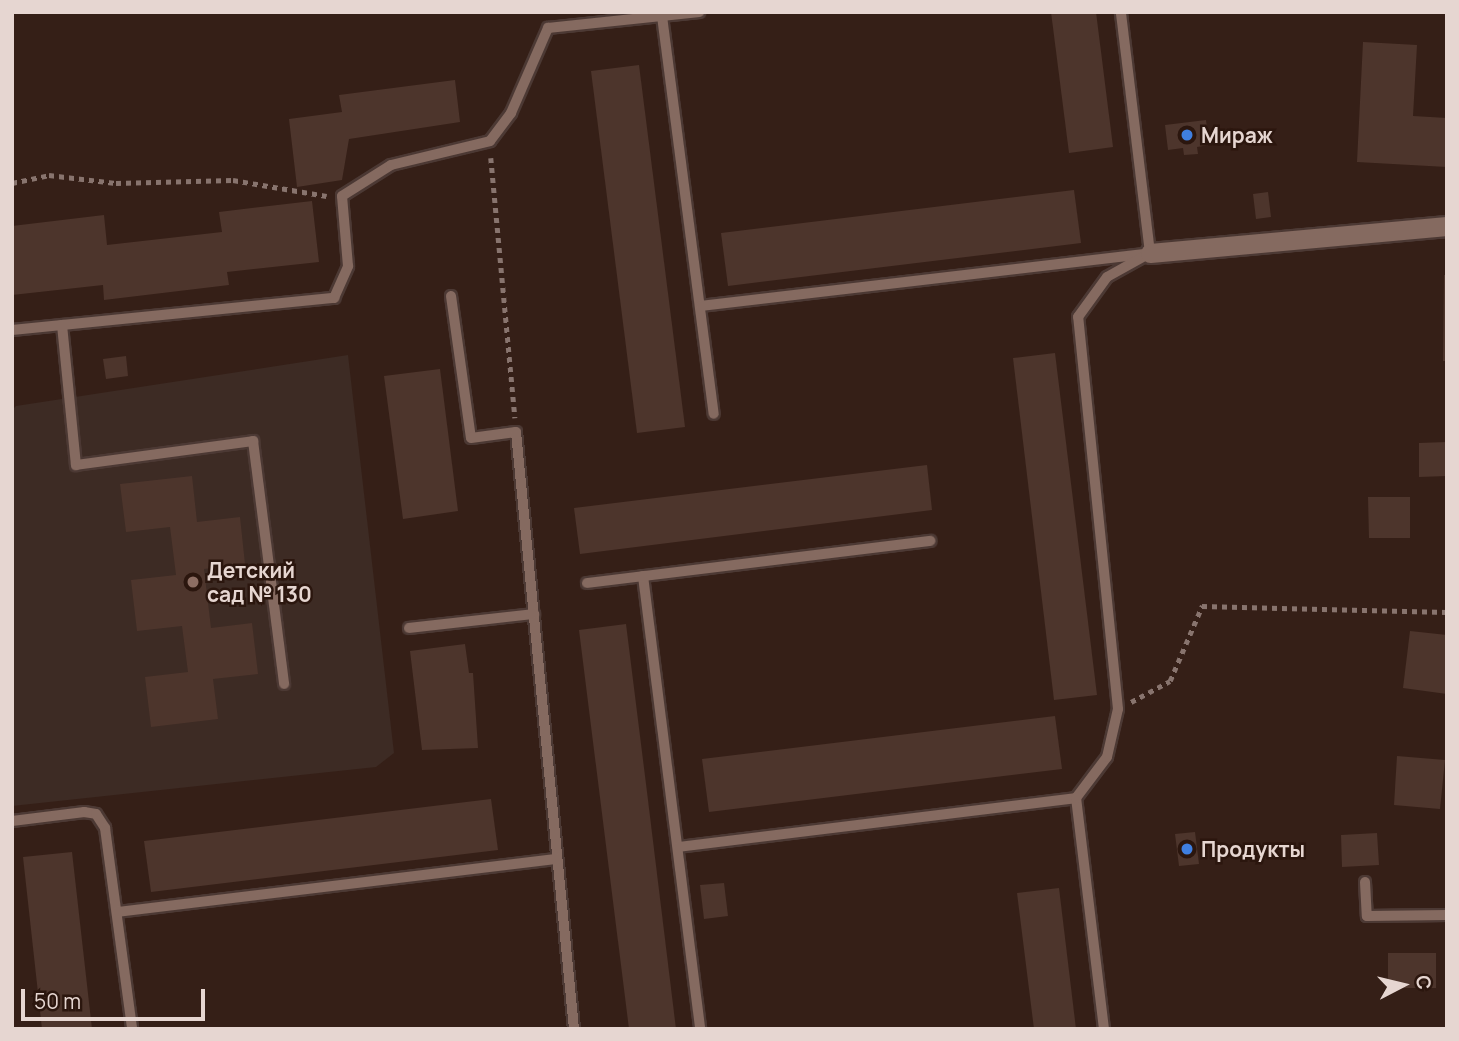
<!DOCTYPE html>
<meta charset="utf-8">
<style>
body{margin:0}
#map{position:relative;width:1459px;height:1041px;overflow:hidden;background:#351f17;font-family:Manrope,sans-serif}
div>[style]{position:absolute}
.education>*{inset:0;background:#3d2b24}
.building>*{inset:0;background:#4d352c}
.path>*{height:4.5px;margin-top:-2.25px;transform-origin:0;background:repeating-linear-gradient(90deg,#88746e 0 5px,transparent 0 10px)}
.roads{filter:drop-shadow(2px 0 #4c3934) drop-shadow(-2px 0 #4c3934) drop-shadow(0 2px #4c3934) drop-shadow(0 -2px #4c3934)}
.service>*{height:10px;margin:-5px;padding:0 5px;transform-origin:5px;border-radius:5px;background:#856a60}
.minor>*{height:19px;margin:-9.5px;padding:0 9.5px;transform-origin:9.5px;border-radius:9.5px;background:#856a60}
.dots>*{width:19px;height:19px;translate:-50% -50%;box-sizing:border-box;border:4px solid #2b160e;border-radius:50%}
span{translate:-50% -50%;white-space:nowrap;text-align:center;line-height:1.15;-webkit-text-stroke:5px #2b160e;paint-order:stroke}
.poi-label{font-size:21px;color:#e6d6d1;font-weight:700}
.left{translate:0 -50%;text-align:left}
.frame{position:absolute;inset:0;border:14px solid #e6d6d1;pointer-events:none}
.north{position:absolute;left:1368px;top:950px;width:70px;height:70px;-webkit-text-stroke:5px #2b160e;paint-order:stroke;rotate:83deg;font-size:19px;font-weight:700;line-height:28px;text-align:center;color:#e6d6d1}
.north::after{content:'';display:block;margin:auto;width:24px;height:32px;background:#e6d6d1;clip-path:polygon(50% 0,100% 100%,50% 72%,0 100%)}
.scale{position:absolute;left:21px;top:989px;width:184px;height:32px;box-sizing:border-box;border:4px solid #e6d6d1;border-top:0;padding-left:9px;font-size:21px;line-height:24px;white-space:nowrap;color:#e6d6d1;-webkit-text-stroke:5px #2b160e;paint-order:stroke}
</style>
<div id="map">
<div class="education">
<i style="clip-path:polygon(348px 355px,394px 753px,376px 767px,12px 806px,12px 410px,16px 406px)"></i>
</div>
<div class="building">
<i style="clip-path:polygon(1051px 12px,1096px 12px,1113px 147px,1069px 153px)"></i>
<i style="clip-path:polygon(1363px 42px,1417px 45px,1413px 116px,1447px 118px,1447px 167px,1357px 162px)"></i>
<i style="clip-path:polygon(639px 65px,685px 427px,637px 433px,591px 71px)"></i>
<i style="clip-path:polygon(455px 80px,460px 122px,349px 139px,342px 180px,297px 187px,289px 119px,342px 112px,339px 95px)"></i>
<i style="clip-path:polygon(1206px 120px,1209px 145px,1197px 147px,1198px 154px,1184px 155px,1183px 148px,1168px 150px,1165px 125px)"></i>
<i style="clip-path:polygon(1074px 190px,1081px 243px,728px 286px,721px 233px)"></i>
<i style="clip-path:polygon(1268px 192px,1271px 217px,1256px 219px,1253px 194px)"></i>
<i style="clip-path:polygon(312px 201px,319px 262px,227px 272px,229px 285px,104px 300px,103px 285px,12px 295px,12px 226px,104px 215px,107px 245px,222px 232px,219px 212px)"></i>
<i style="clip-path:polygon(1444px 275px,1447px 275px,1447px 361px,1443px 361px)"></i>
<i style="clip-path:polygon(1055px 353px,1097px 695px,1054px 700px,1013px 358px)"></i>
<i style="clip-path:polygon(126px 356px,128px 376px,106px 379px,103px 359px)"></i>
<i style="clip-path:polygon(440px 369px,458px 511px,403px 519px,384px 376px)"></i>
<i style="clip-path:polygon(1447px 442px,1447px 476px,1419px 477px,1419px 443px)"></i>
<i style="clip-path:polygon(927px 465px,932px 510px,580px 554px,574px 508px)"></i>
<i style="clip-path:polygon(192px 476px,197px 522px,240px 517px,245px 564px,204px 569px,211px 628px,252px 623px,258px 674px,213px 679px,218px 719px,151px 727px,145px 677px,188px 672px,182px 626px,137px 631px,131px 580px,176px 575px,170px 527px,126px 532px,120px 484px)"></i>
<i style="clip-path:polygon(1368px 497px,1410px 497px,1410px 538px,1369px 538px)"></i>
<i style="clip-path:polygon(626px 624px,647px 792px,676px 1029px,629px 1029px,579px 630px)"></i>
<i style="clip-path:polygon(1410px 631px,1447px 635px,1447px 694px,1403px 688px)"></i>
<i style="clip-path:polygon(465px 644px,469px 673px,473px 673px,478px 748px,422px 750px,410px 651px)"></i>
<i style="clip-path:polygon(1055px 716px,1062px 769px,709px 812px,702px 759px)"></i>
<i style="clip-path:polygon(1397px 756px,1445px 760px,1440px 809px,1394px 805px)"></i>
<i style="clip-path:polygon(491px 799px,498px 850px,151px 892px,144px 841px)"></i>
<i style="clip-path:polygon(1195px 832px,1199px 864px,1179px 866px,1175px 834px)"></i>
<i style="clip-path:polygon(1377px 833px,1379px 865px,1342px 867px,1341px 835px)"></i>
<i style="clip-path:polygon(72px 852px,92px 1029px,42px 1029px,23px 857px)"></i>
<i style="clip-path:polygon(724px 883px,728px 916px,704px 919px,700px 885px)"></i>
<i style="clip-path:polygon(1059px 888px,1076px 1029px,1034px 1029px,1017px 893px)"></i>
<i style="clip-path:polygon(1388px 953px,1436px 953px,1436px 988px,1388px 988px)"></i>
</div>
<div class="path">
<i style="left:491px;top:158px;width:261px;rotate:84.7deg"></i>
<i style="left:12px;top:183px;width:38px;rotate:-12deg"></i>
<i style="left:49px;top:175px;width:67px;rotate:6.8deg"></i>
<i style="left:116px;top:183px;width:117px;rotate:-1.5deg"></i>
<i style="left:233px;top:180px;width:95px;rotate:9.7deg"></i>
<i style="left:1131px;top:702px;width:44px;rotate:-28.3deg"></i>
<i style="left:1170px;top:681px;width:82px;rotate:-66.9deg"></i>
<i style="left:1202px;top:606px;width:245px;rotate:1.4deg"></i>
</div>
<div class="roads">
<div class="service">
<i style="left:662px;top:16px;width:401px;rotate:82.6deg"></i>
<i style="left:451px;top:296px;width:143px;rotate:82deg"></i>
<i style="left:471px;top:438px;width:45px;rotate:-7.6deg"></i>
<i style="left:516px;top:432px;width:600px;rotate:84.45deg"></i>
<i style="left:701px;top:306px;width:452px;rotate:-6.7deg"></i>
<i style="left:1150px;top:253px;width:243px;rotate:-96.9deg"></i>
<i style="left:62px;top:325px;width:141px;rotate:84.3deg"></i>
<i style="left:76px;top:465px;width:179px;rotate:-7.7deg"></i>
<i style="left:253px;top:441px;width:245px;rotate:82.7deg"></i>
<i style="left:12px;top:330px;width:324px;rotate:-5.7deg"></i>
<i style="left:334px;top:298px;width:35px;rotate:-66deg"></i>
<i style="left:348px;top:266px;width:70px;rotate:-94.9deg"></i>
<i style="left:342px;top:196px;width:58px;rotate:-32.3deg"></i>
<i style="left:391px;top:165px;width:102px;rotate:-13.6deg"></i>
<i style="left:490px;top:141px;width:35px;rotate:-53deg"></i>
<i style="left:511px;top:113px;width:93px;rotate:-66.5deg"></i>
<i style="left:548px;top:28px;width:152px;rotate:-6deg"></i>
<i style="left:643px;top:576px;width:457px;rotate:82.8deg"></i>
<i style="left:587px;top:583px;width:346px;rotate:-7deg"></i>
<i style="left:409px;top:628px;width:126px;rotate:-6.4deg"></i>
<i style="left:12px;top:821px;width:73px;rotate:-7.1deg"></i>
<i style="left:84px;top:812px;width:12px;rotate:9deg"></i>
<i style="left:96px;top:814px;width:17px;rotate:57deg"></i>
<i style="left:105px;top:828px;width:203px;rotate:82.3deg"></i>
<i style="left:678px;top:847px;width:401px;rotate:-7deg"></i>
<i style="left:1365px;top:882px;width:34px;rotate:87deg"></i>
<i style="left:1367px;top:916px;width:80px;rotate:-0.7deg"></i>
<i style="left:117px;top:912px;width:443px;rotate:-6.9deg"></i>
<i style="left:1104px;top:1029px;width:233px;rotate:-96.9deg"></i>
<i style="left:1076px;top:798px;width:51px;rotate:-52.9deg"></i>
<i style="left:1107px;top:757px;width:49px;rotate:-77.1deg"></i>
<i style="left:1118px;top:709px;width:394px;rotate:-95.8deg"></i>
<i style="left:1078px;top:317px;width:49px;rotate:-54.1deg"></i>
<i style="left:1107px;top:277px;width:49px;rotate:-29.2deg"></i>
</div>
<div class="minor">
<i style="left:1150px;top:253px;width:298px;rotate:-5.2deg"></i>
</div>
</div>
<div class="dots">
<i style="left:1187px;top:135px;background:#3f7fe0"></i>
<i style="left:193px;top:582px;background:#8d6e63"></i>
<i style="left:1187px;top:849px;background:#3f7fe0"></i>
</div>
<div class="poi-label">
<span class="left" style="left:1201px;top:135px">Мираж</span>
<span class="left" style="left:207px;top:582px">Детский<br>сад № 130</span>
<span class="left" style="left:1201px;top:849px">Продукты</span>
</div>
<div class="frame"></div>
<div class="north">С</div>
<div class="scale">50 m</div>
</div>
